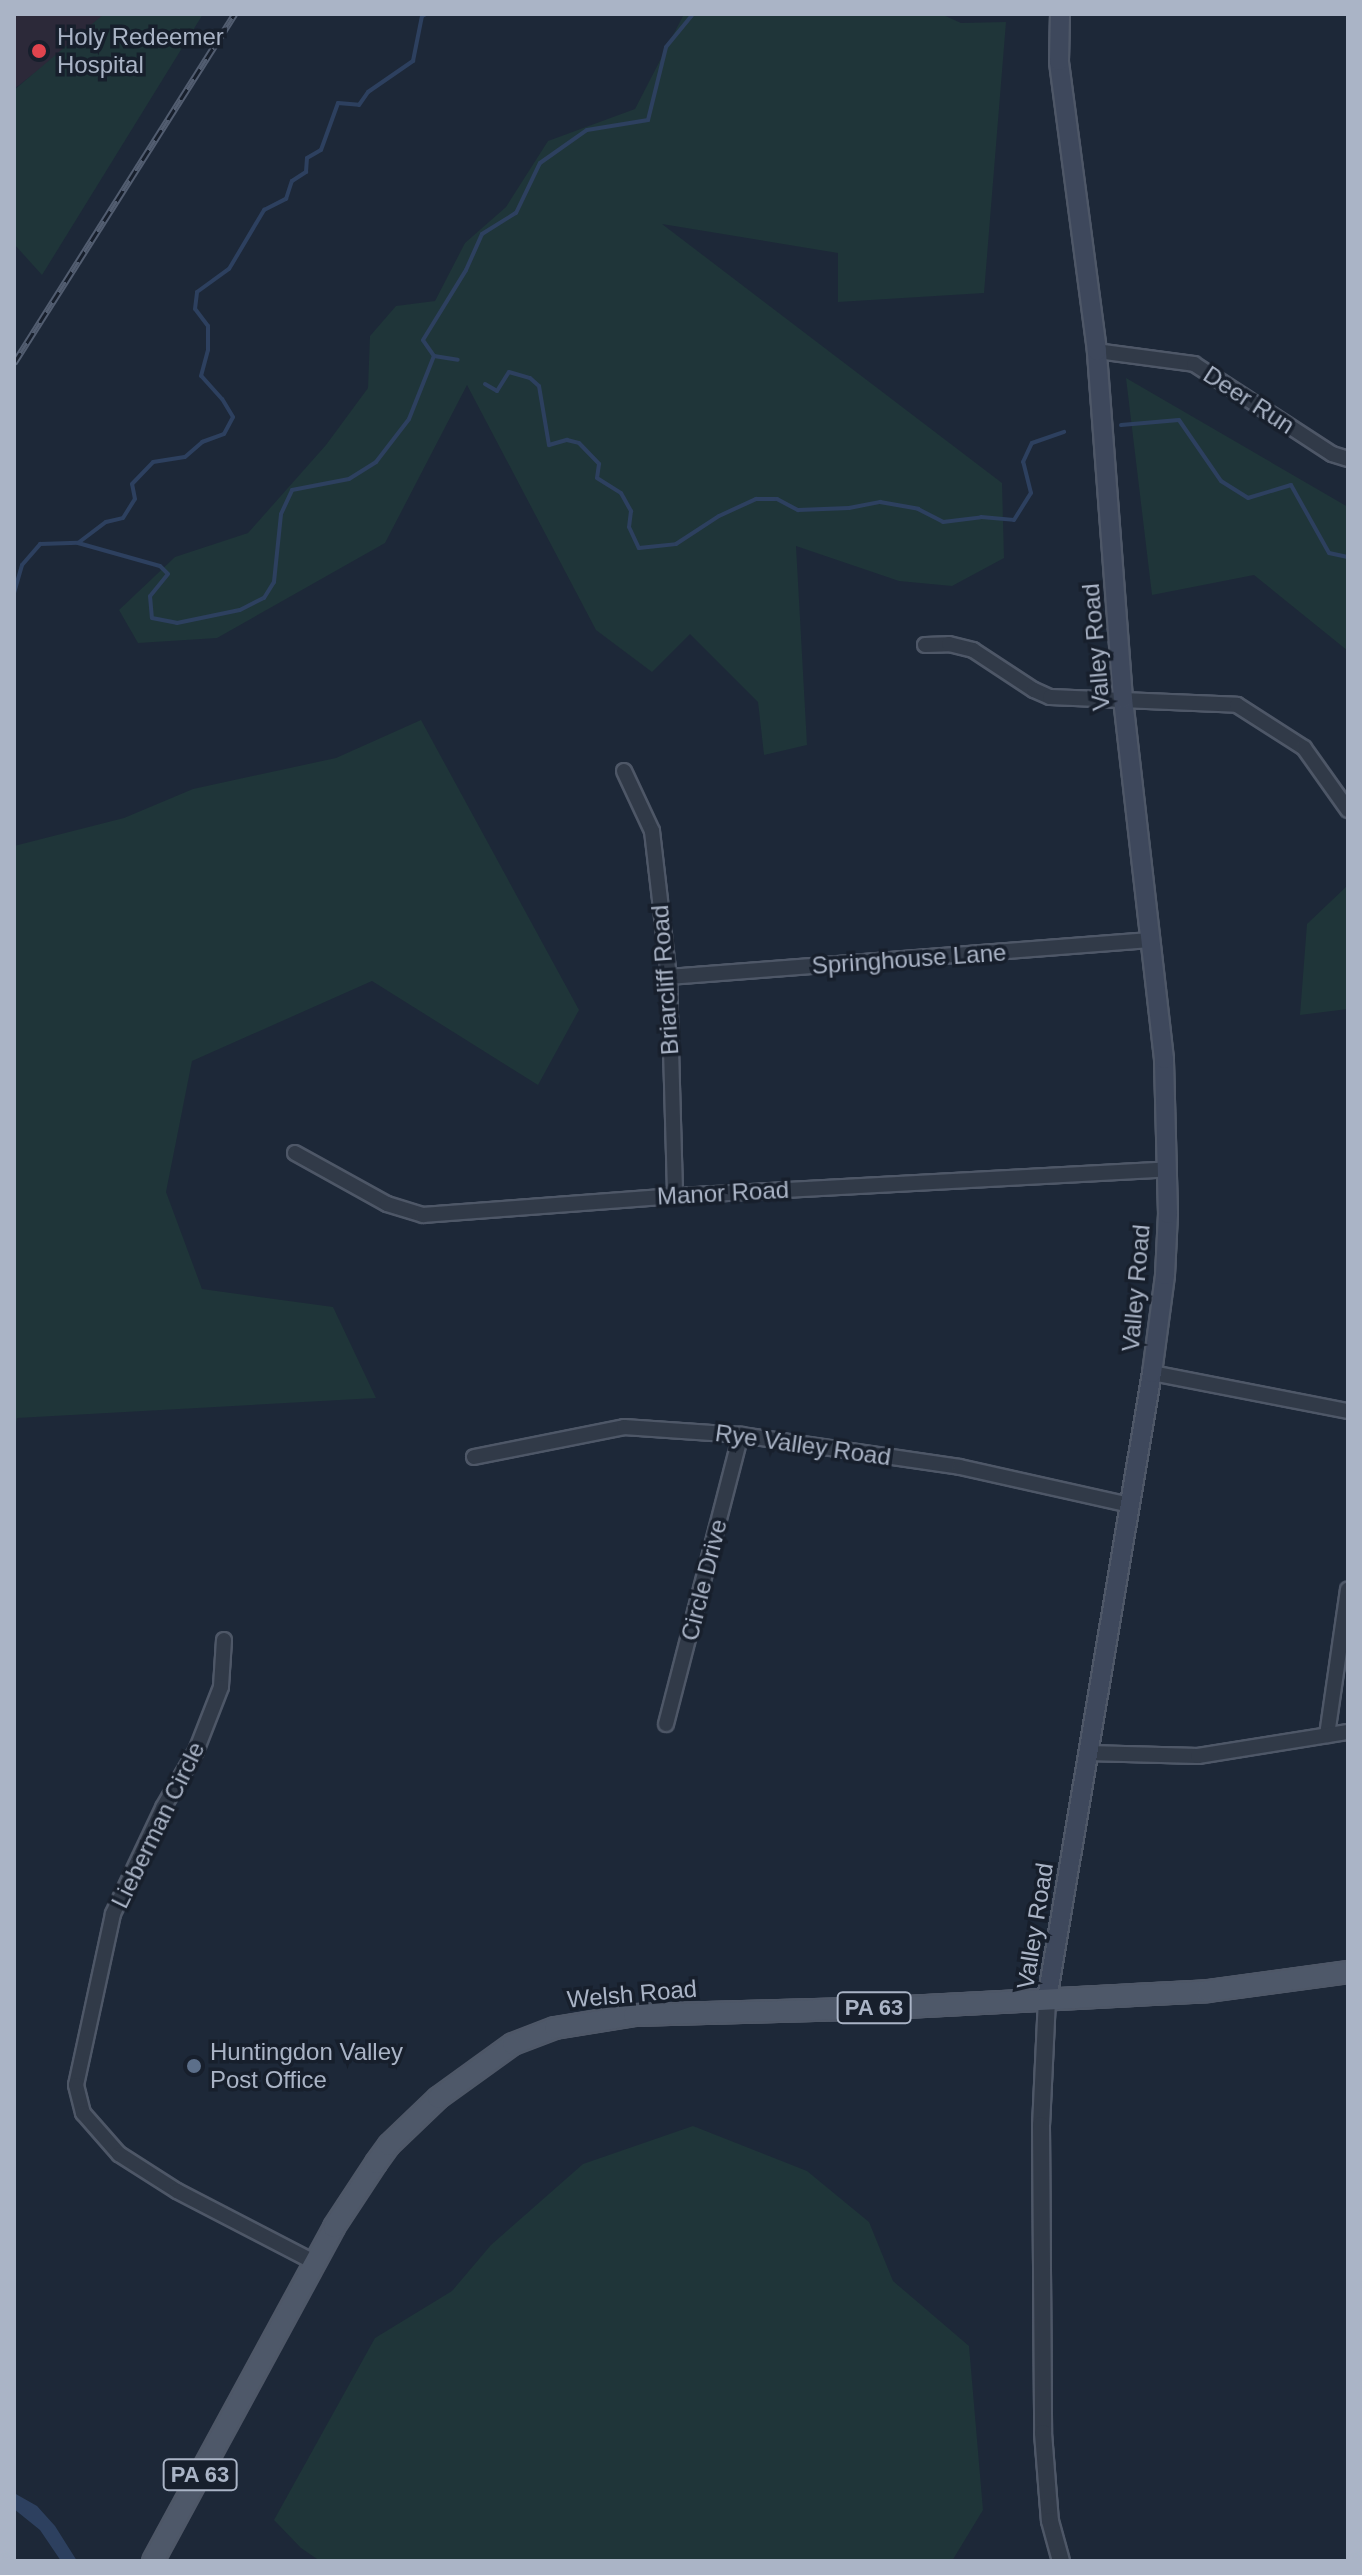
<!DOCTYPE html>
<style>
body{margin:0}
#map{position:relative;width:1362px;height:2575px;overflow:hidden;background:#1d2838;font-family:Arial,sans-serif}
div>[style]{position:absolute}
.medical>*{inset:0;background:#2c2939}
.green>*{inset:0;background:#1f3539}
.water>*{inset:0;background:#2d405f}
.stream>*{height:4px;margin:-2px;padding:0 2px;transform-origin:2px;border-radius:2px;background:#2d405f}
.roads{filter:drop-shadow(2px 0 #4e5767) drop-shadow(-2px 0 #4e5767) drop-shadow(0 2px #4e5767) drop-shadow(0 -2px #4e5767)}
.minor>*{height:14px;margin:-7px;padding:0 7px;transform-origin:7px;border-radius:7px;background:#313a48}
.tertiary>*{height:16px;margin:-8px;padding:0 8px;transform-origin:8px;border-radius:8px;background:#313a48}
.secondary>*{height:18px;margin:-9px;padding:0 9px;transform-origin:9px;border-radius:9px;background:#3e485c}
.primary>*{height:20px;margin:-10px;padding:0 10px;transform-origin:10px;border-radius:10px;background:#4e5869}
.rail>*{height:7px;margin-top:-3.5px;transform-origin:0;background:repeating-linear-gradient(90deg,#171f2c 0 12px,#525d70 0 24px);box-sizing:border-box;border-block:2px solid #525d70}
.dots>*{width:22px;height:22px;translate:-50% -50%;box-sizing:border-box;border:4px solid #171f2c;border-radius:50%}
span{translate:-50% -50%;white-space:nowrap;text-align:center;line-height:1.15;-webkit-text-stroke:7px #171f2c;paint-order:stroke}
.shield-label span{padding:2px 6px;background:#171f2c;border:2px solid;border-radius:6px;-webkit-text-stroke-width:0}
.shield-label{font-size:22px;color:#aab4c6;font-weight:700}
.poi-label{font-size:24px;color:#aab4c6}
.left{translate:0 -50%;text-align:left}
.street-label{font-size:24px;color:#aab4c6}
.frame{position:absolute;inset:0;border:16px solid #aab4c6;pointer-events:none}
</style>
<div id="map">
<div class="medical">
<i style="clip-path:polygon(14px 14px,112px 14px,14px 89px)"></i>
</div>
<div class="green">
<i style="clip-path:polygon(104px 14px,203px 14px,42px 275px,14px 244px,14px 90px)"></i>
<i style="clip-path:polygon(684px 14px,941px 14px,961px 23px,1006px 22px,984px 293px,838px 302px,838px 253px,662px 224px,1002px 483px,1004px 558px,952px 586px,899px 581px,796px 546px,807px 745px,764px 755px,758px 702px,690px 634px,652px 672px,596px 630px,467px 385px,385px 543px,217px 638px,138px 643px,119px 610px,175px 557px,248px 533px,326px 445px,368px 388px,370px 336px,396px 306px,435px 301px,465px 243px,506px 207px,548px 141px,635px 109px)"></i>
<i style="clip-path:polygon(1126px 378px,1348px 507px,1348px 651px,1254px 575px,1152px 595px)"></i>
<i style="clip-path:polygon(421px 720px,579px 1010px,538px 1085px,372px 981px,192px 1061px,166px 1192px,202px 1289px,333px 1307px,376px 1398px,17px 1418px,14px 1433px,14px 846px,124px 818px,193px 789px,336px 758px)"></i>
<i style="clip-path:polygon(1348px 885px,1348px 1009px,1300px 1015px,1307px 924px)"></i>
<i style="clip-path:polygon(693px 2126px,807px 2171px,869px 2222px,893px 2281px,969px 2346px,983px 2510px,952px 2561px,320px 2561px,301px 2548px,274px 2520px,375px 2338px,452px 2291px,491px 2245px,583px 2164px)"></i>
</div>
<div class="water">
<i style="clip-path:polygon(14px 2493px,37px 2506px,55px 2526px,77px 2561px,61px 2561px,40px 2530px,14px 2509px)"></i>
</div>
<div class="stream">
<i style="left:434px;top:356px;width:19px;rotate:-125deg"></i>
<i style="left:423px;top:340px;width:82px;rotate:-58.4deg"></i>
<i style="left:466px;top:270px;width:39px;rotate:-66deg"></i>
<i style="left:482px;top:234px;width:40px;rotate:-32deg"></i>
<i style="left:516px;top:213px;width:55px;rotate:-64.4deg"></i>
<i style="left:540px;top:163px;width:57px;rotate:-35.1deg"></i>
<i style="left:587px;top:130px;width:62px;rotate:-9.3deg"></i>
<i style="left:648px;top:120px;width:75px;rotate:-76.1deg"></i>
<i style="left:666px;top:47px;width:43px;rotate:-50.7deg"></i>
<i style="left:434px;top:356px;width:24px;rotate:9deg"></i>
<i style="left:485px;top:384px;width:14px;rotate:30deg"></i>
<i style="left:497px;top:391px;width:22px;rotate:-58deg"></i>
<i style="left:509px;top:372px;width:22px;rotate:16deg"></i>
<i style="left:530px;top:378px;width:12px;rotate:42deg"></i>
<i style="left:539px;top:386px;width:60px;rotate:80.4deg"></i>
<i style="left:549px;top:445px;width:19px;rotate:-16deg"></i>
<i style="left:567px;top:440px;width:12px;rotate:14deg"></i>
<i style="left:579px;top:443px;width:29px;rotate:46deg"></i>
<i style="left:599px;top:464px;width:14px;rotate:98deg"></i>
<i style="left:597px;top:478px;width:28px;rotate:32deg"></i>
<i style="left:621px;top:493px;width:21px;rotate:61deg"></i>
<i style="left:631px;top:511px;width:16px;rotate:97deg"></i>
<i style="left:629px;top:527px;width:23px;rotate:65deg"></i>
<i style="left:639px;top:548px;width:37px;rotate:-6deg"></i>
<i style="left:676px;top:544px;width:51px;rotate:-33.1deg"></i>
<i style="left:719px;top:516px;width:41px;rotate:-24.7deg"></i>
<i style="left:756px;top:499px;width:21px"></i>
<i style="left:777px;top:499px;width:24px;rotate:28deg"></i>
<i style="left:798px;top:510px;width:51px;rotate:-2.2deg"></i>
<i style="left:849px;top:508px;width:32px;rotate:-11deg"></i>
<i style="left:880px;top:502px;width:39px;rotate:10deg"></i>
<i style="left:918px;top:509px;width:28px;rotate:27deg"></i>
<i style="left:943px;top:522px;width:38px;rotate:-7deg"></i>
<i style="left:981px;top:517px;width:33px;rotate:5deg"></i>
<i style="left:1014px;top:520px;width:32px;rotate:-58deg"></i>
<i style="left:1031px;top:493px;width:32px;rotate:-104deg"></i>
<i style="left:1023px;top:462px;width:21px;rotate:-65deg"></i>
<i style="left:1032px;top:443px;width:34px;rotate:-19deg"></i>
<i style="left:1121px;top:425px;width:58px;rotate:-4.9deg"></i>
<i style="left:1179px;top:420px;width:74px;rotate:55.5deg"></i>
<i style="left:1221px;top:481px;width:32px;rotate:32deg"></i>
<i style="left:1248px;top:498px;width:45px;rotate:-16.8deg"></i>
<i style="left:1291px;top:485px;width:78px;rotate:60.8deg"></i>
<i style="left:1329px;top:553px;width:19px;rotate:12deg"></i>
<i style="left:78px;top:543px;width:35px;rotate:-37deg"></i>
<i style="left:106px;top:522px;width:17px;rotate:-13deg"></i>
<i style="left:123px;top:518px;width:22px;rotate:-58deg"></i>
<i style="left:135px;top:499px;width:15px;rotate:-101deg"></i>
<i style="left:132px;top:484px;width:30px;rotate:-46deg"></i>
<i style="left:153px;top:462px;width:32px;rotate:-9deg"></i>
<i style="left:185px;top:457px;width:23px;rotate:-41deg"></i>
<i style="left:202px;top:442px;width:23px;rotate:-20deg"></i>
<i style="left:224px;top:434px;width:19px;rotate:-62deg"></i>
<i style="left:233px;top:417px;width:21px;rotate:-121deg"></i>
<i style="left:222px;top:399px;width:31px;rotate:-132deg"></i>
<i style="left:201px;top:376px;width:27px;rotate:-75deg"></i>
<i style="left:208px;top:350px;width:24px;rotate:-90deg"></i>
<i style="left:208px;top:326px;width:21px;rotate:-127deg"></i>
<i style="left:195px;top:309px;width:17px;rotate:-83deg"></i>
<i style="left:197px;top:292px;width:39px;rotate:-36deg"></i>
<i style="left:229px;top:269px;width:69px;rotate:-59.3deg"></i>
<i style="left:264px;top:210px;width:25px;rotate:-27deg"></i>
<i style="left:286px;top:199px;width:19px;rotate:-72deg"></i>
<i style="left:292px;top:181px;width:17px;rotate:-33deg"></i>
<i style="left:306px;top:172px;width:14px;rotate:-86deg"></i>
<i style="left:307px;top:158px;width:16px;rotate:-30deg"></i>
<i style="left:321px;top:150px;width:50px;rotate:-70.1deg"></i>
<i style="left:338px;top:103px;width:21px;rotate:5deg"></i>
<i style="left:359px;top:105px;width:16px;rotate:-55deg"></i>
<i style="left:368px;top:92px;width:55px;rotate:-34.6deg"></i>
<i style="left:413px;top:61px;width:46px;rotate:-78.7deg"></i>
<i style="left:422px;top:16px;width:4px;rotate:-27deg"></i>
<i style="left:14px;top:593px;width:29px;rotate:-74deg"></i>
<i style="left:22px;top:565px;width:28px;rotate:-49deg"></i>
<i style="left:40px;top:544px;width:38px;rotate:-2deg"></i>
<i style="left:78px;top:543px;width:85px;rotate:15.7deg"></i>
<i style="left:160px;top:566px;width:11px;rotate:45deg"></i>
<i style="left:168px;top:574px;width:28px;rotate:129deg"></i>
<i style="left:150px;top:596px;width:22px;rotate:85deg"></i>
<i style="left:152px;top:618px;width:25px;rotate:11deg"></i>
<i style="left:177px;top:623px;width:64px;rotate:-11.7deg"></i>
<i style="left:240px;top:610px;width:27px;rotate:-27deg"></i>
<i style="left:264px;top:598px;width:19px;rotate:-58deg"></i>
<i style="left:274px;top:582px;width:68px;rotate:-84.1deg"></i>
<i style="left:281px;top:514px;width:26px;rotate:-65deg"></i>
<i style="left:292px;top:490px;width:58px;rotate:-10.9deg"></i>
<i style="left:349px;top:479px;width:32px;rotate:-32deg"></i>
<i style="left:376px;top:462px;width:54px;rotate:-52.5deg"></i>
<i style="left:409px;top:419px;width:68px;rotate:-68.4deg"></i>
</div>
<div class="roads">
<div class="minor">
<i style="left:1097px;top:351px;width:98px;rotate:7.6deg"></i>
<i style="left:1194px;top:364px;width:165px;rotate:33.1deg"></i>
<i style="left:1332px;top:454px;width:17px;rotate:17deg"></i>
<i style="left:925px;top:645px;width:24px;rotate:-2deg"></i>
<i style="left:949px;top:644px;width:25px;rotate:14deg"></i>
<i style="left:973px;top:650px;width:73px;rotate:33.3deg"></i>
<i style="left:1034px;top:690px;width:17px;rotate:24deg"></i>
<i style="left:1050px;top:697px;width:187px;rotate:2.4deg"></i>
<i style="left:1237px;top:705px;width:80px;rotate:32.7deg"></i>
<i style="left:1304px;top:748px;width:76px;rotate:54.6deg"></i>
<i style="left:624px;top:771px;width:66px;rotate:65deg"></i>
<i style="left:652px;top:831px;width:147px;rotate:83.4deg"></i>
<i style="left:669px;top:977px;width:219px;rotate:88.4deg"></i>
<i style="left:669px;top:977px;width:482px;rotate:-4.4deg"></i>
<i style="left:295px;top:1153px;width:105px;rotate:29deg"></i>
<i style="left:387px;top:1204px;width:38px;rotate:17deg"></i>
<i style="left:423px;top:1215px;width:253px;rotate:-4.3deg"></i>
<i style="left:675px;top:1196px;width:493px;rotate:-3.1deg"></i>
<i style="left:1152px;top:1373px;width:200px;rotate:11deg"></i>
<i style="left:474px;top:1457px;width:153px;rotate:-11.3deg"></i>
<i style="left:624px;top:1427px;width:117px;rotate:3.9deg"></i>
<i style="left:741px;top:1435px;width:221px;rotate:8.3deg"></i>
<i style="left:960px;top:1467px;width:174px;rotate:12.6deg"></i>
<i style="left:224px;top:1640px;width:47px;rotate:93.7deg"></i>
<i style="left:221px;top:1687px;width:69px;rotate:111.3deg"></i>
<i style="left:196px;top:1751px;width:66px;rotate:120.1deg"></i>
<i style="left:163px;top:1808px;width:117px;rotate:115.3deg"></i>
<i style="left:113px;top:1914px;width:175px;rotate:102.2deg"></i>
<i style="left:76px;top:2085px;width:29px;rotate:76deg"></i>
<i style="left:83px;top:2113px;width:55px;rotate:48.7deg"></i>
<i style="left:119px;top:2154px;width:69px;rotate:32.5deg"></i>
<i style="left:177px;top:2191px;width:157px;rotate:27.4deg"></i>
<i style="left:666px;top:1724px;width:299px;rotate:-75.5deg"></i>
<i style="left:1327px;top:1735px;width:147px;rotate:-81.8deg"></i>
<i style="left:1088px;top:1753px;width:110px;rotate:1.6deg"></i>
<i style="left:1198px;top:1756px;width:152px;rotate:-9.1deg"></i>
</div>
<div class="tertiary">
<i style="left:1047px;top:1999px;width:126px;rotate:92.7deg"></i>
<i style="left:1041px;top:2125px;width:308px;rotate:89.6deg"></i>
<i style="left:1043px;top:2433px;width:88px;rotate:85.5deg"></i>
<i style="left:1050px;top:2521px;width:41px;rotate:74.6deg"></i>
</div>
<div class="secondary">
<i style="left:1047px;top:1999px;width:635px;rotate:-80.48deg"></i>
<i style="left:1152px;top:1373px;width:99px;rotate:-82.4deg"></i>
<i style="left:1165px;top:1275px;width:61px;rotate:-87.2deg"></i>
<i style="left:1168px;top:1214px;width:155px;rotate:-91.5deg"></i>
<i style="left:1164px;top:1059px;width:362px;rotate:-96.5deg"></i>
<i style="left:1123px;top:699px;width:349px;rotate:-94.3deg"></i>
<i style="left:1097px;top:351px;width:292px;rotate:-97.5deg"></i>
<i style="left:1059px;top:61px;width:47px;rotate:-88.8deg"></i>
</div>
<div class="primary">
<i style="left:153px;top:2561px;width:380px;rotate:-61.5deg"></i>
<i style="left:334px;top:2227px;width:77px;rotate:-56.7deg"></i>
<i style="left:376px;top:2163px;width:22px;rotate:-54deg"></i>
<i style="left:389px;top:2145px;width:68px;rotate:-43.8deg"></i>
<i style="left:438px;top:2098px;width:92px;rotate:-35.8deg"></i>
<i style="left:513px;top:2044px;width:45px;rotate:-20.9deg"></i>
<i style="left:555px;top:2028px;width:80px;rotate:-9.3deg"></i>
<i style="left:634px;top:2015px;width:253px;rotate:-1.6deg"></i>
<i style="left:887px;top:2008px;width:321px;rotate:-3deg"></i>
<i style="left:1208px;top:1991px;width:141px;rotate:-7.7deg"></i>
</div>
</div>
<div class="rail">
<i style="left:14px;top:363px;width:413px;rotate:-57.7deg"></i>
</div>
<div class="dots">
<i style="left:39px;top:51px;background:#e0444e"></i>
<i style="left:194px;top:2066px;background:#5c6f8a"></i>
</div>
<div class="shield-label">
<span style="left:874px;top:2008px">PA 63</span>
<span style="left:200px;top:2475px">PA 63</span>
</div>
<div class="poi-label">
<span class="left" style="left:57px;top:51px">Holy Redeemer<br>Hospital</span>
<span class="left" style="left:210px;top:2066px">Huntingdon Valley<br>Post Office</span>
</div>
<div class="street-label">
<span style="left:1249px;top:400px;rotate:33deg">Deer Run</span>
<span style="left:1096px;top:647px;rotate:-95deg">Valley Road</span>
<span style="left:909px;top:959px;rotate:-4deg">Springhouse Lane</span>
<span style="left:665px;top:980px;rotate:-94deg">Briarcliff Road</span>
<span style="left:723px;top:1193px;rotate:-3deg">Manor Road</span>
<span style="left:1136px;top:1288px;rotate:-85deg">Valley Road</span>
<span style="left:803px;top:1445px;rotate:8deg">Rye Valley Road</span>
<span style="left:704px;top:1580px;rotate:-76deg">Circle Drive</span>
<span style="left:158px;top:1825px;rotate:-64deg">Lieberman Circle</span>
<span style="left:1035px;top:1926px;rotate:-81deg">Valley Road</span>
<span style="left:632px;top:1994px;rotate:-5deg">Welsh Road</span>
</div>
<div class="frame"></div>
</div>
